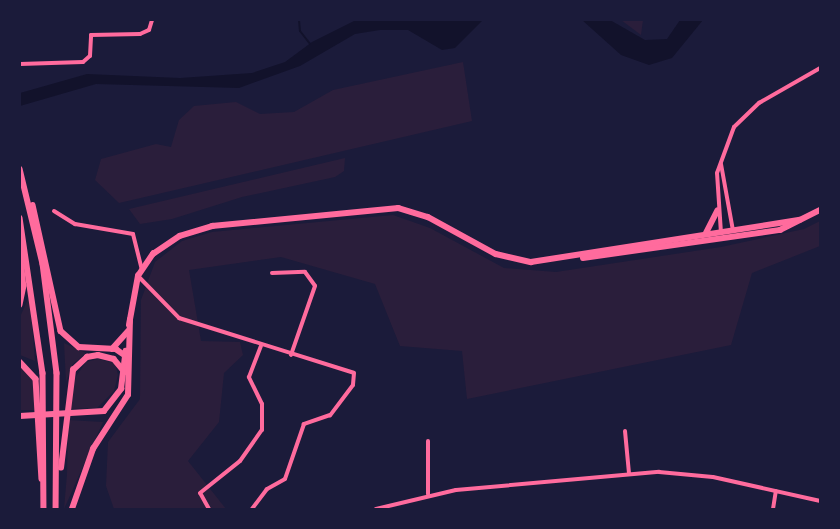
<!DOCTYPE html>
<style>
body{margin:0}
#map{position:relative;width:840px;height:529px;overflow:hidden;background:#1b1b3a;font-family:Roboto,sans-serif}
div>[style]{position:absolute}
.green>*{inset:0;background:#2a1e3b}
.water>*{inset:0;background:#12122b}
.stream>*{height:2px;margin:-1px;padding:0 1px;transform-origin:1px;border-radius:1px;background:#12122b}
.minor>*{height:4px;margin:-2px;padding:0 2px;transform-origin:2px;border-radius:2px;background:#ff6b9d}
.primary>*{height:5.5px;margin:-2.75px;padding:0 2.75px;transform-origin:2.75px;border-radius:2.75px;background:#ff6b9d}
.trunk>*{height:5.5px;margin:-2.75px;padding:0 2.75px;transform-origin:2.75px;border-radius:2.75px;background:#ff6b9d}
span{translate:-50% -50%;white-space:nowrap;text-align:center;line-height:1.15;-webkit-text-stroke:4px #1b1b3a;paint-order:stroke}
.frame{position:absolute;inset:0;border:21px solid #1b1b3a;pointer-events:none}
</style>
<div id="map">
<div class="green">
<i style="clip-path:polygon(621px 20px,643px 20px,641px 35px)"></i>
<i style="clip-path:polygon(463px 62px,472px 121px,119px 203px,95px 180px,101px 159px,156px 144px,171px 147px,179px 120px,194px 106px,236px 102px,260px 114px,294px 112px,333px 90px)"></i>
<i style="clip-path:polygon(345px 158px,344px 171px,335px 177px,242px 197px,172px 219px,140px 224px,129px 209px)"></i>
<i style="clip-path:polygon(393px 215px,430px 228px,504px 268px,556px 272px,721px 247px,804px 229px,820px 221px,820px 246px,752px 273px,731px 345px,467px 399px,462px 351px,400px 346px,375px 284px,281px 257px,189px 270px,201px 341px,240px 342px,243px 355px,224px 373px,219px 422px,188px 461px,226px 509px,114px 509px,106px 486px,108px 442px,140px 399px,141px 300px,155px 262px,182px 241px,212px 232px)"></i>
<i style="clip-path:polygon(28px 299px,30px 299px,35px 361px,20px 355px,20px 317px)"></i>
<i style="clip-path:polygon(64px 343px,86px 353px,73px 364px,66px 382px)"></i>
<i style="clip-path:polygon(98px 359px,115px 363px,118px 375px,114px 391px,97px 408px,71px 409px,75px 378px,86px 362px)"></i>
<i style="clip-path:polygon(20px 365px,32px 377px,37px 410px,20px 410px)"></i>
<i style="clip-path:polygon(68px 420px,103px 422px,64px 509px,67px 474px)"></i>
</div>
<div class="water">
<i style="clip-path:polygon(356px 20px,483px 20px,455px 48px,442px 50px,408px 30px,380px 30px,355px 34px,300px 66px,239px 88px,96px 84px,20px 106px,20px 93px,87px 74px,180px 78px,252px 73px,285px 62px,312px 42px)"></i>
<i style="clip-path:polygon(582px 20px,610px 20px,645px 40px,667px 39px,680px 20px,703px 20px,672px 58px,649px 65px,621px 55px)"></i>
</div>
<div class="stream">
<i style="left:299px;top:20px;width:11px;rotate:85deg"></i>
<i style="left:300px;top:31px;width:16px;rotate:52deg"></i>
</div>
<div class="minor">
<i style="left:20px;top:64px;width:63px;rotate:-1.8deg"></i>
<i style="left:83px;top:62px;width:9px;rotate:-41deg"></i>
<i style="left:90px;top:56px;width:21px;rotate:-87deg"></i>
<i style="left:91px;top:35px;width:49px;rotate:-1.2deg"></i>
<i style="left:140px;top:34px;width:10px;rotate:-24deg"></i>
<i style="left:149px;top:30px;width:10px;rotate:-73deg"></i>
<i style="left:721px;top:164px;width:68px;rotate:79.8deg"></i>
<i style="left:54px;top:211px;width:25px;rotate:32deg"></i>
<i style="left:75px;top:224px;width:59px;rotate:9.8deg"></i>
<i style="left:133px;top:234px;width:36px;rotate:76deg"></i>
<i style="left:721px;top:233px;width:60px;rotate:-93.8deg"></i>
<i style="left:717px;top:173px;width:49px;rotate:-69.7deg"></i>
<i style="left:734px;top:127px;width:35px;rotate:-44deg"></i>
<i style="left:759px;top:103px;width:70px;rotate:-29.8deg"></i>
<i style="left:272px;top:273px;width:33px;rotate:-2deg"></i>
<i style="left:305px;top:272px;width:17px;rotate:54deg"></i>
<i style="left:315px;top:286px;width:73px;rotate:109.2deg"></i>
<i style="left:138px;top:276px;width:59px;rotate:45.7deg"></i>
<i style="left:179px;top:318px;width:183px;rotate:17.4deg"></i>
<i style="left:354px;top:373px;width:12px;rotate:95deg"></i>
<i style="left:353px;top:385px;width:38px;rotate:127deg"></i>
<i style="left:330px;top:415px;width:28px;rotate:161deg"></i>
<i style="left:304px;top:424px;width:58px;rotate:109.1deg"></i>
<i style="left:285px;top:479px;width:21px;rotate:151deg"></i>
<i style="left:267px;top:489px;width:25px;rotate:127deg"></i>
<i style="left:625px;top:431px;width:42px;rotate:84.6deg"></i>
<i style="left:428px;top:441px;width:53px;rotate:90deg"></i>
<i style="left:209px;top:509px;width:18px;rotate:-119deg"></i>
<i style="left:200px;top:493px;width:51px;rotate:-38.7deg"></i>
<i style="left:240px;top:461px;width:38px;rotate:-55deg"></i>
<i style="left:262px;top:430px;width:26px;rotate:-90deg"></i>
<i style="left:262px;top:404px;width:30px;rotate:-116deg"></i>
<i style="left:249px;top:377px;width:33px;rotate:-69deg"></i>
<i style="left:376px;top:509px;width:82px;rotate:-13.4deg"></i>
<i style="left:456px;top:490px;width:204px;rotate:-5.1deg"></i>
<i style="left:659px;top:472px;width:54px;rotate:5.3deg"></i>
<i style="left:713px;top:477px;width:110px;rotate:12.6deg"></i>
<i style="left:773px;top:509px;width:18px;rotate:-81deg"></i>
</div>
<div class="primary">
<i style="left:706px;top:233px;width:25px;rotate:-63deg"></i>
<i style="left:583px;top:258px;width:199px;rotate:-8.1deg"></i>
<i style="left:780px;top:230px;width:45px;rotate:-26.6deg"></i>
<i style="left:129px;top:325px;width:50px;rotate:-79.6deg"></i>
<i style="left:138px;top:276px;width:27px;rotate:-56deg"></i>
<i style="left:153px;top:254px;width:32px;rotate:-34deg"></i>
<i style="left:180px;top:236px;width:34px;rotate:-17deg"></i>
<i style="left:212px;top:226px;width:187px;rotate:-5.5deg"></i>
<i style="left:398px;top:208px;width:31px;rotate:17deg"></i>
<i style="left:428px;top:217px;width:77px;rotate:28.6deg"></i>
<i style="left:496px;top:254px;width:36px;rotate:13deg"></i>
<i style="left:531px;top:262px;width:272px;rotate:-8.9deg"></i>
<i style="left:20px;top:416px;width:84px;rotate:-3.4deg"></i>
<i style="left:104px;top:411px;width:28px;rotate:-52deg"></i>
<i style="left:121px;top:389px;width:38px;rotate:-83deg"></i>
</div>
<div class="trunk">
<i style="left:20px;top:169px;width:98px;rotate:76.4deg"></i>
<i style="left:43px;top:264px;width:110px;rotate:82.7deg"></i>
<i style="left:57px;top:373px;width:136px;rotate:90.4deg"></i>
<i style="left:33px;top:205px;width:129px;rotate:77.5deg"></i>
<i style="left:61px;top:331px;width:24px;rotate:42deg"></i>
<i style="left:79px;top:347px;width:37px;rotate:3deg"></i>
<i style="left:116px;top:349px;width:12px;rotate:35deg"></i>
<i style="left:20px;top:218px;width:157px;rotate:81.6deg"></i>
<i style="left:43px;top:373px;width:136px;rotate:89.6deg"></i>
<i style="left:20px;top:250px;width:36px;rotate:84deg"></i>
<i style="left:24px;top:286px;width:19px;rotate:102deg"></i>
<i style="left:112px;top:349px;width:24px;rotate:-48deg"></i>
<i style="left:20px;top:362px;width:23px;rotate:47deg"></i>
<i style="left:36px;top:379px;width:100px;rotate:86.6deg"></i>
<i style="left:61px;top:468px;width:99px;rotate:-83deg"></i>
<i style="left:73px;top:370px;width:19px;rotate:-43deg"></i>
<i style="left:87px;top:357px;width:11px;rotate:-10deg"></i>
<i style="left:98px;top:355px;width:16px;rotate:14deg"></i>
<i style="left:114px;top:359px;width:17px;rotate:50deg"></i>
<i style="left:72px;top:509px;width:64px;rotate:-70.7deg"></i>
<i style="left:93px;top:449px;width:64px;rotate:-57.1deg"></i>
<i style="left:128px;top:395px;width:75px;rotate:-88.5deg"></i>
</div>
<div class="frame"></div>
</div>
